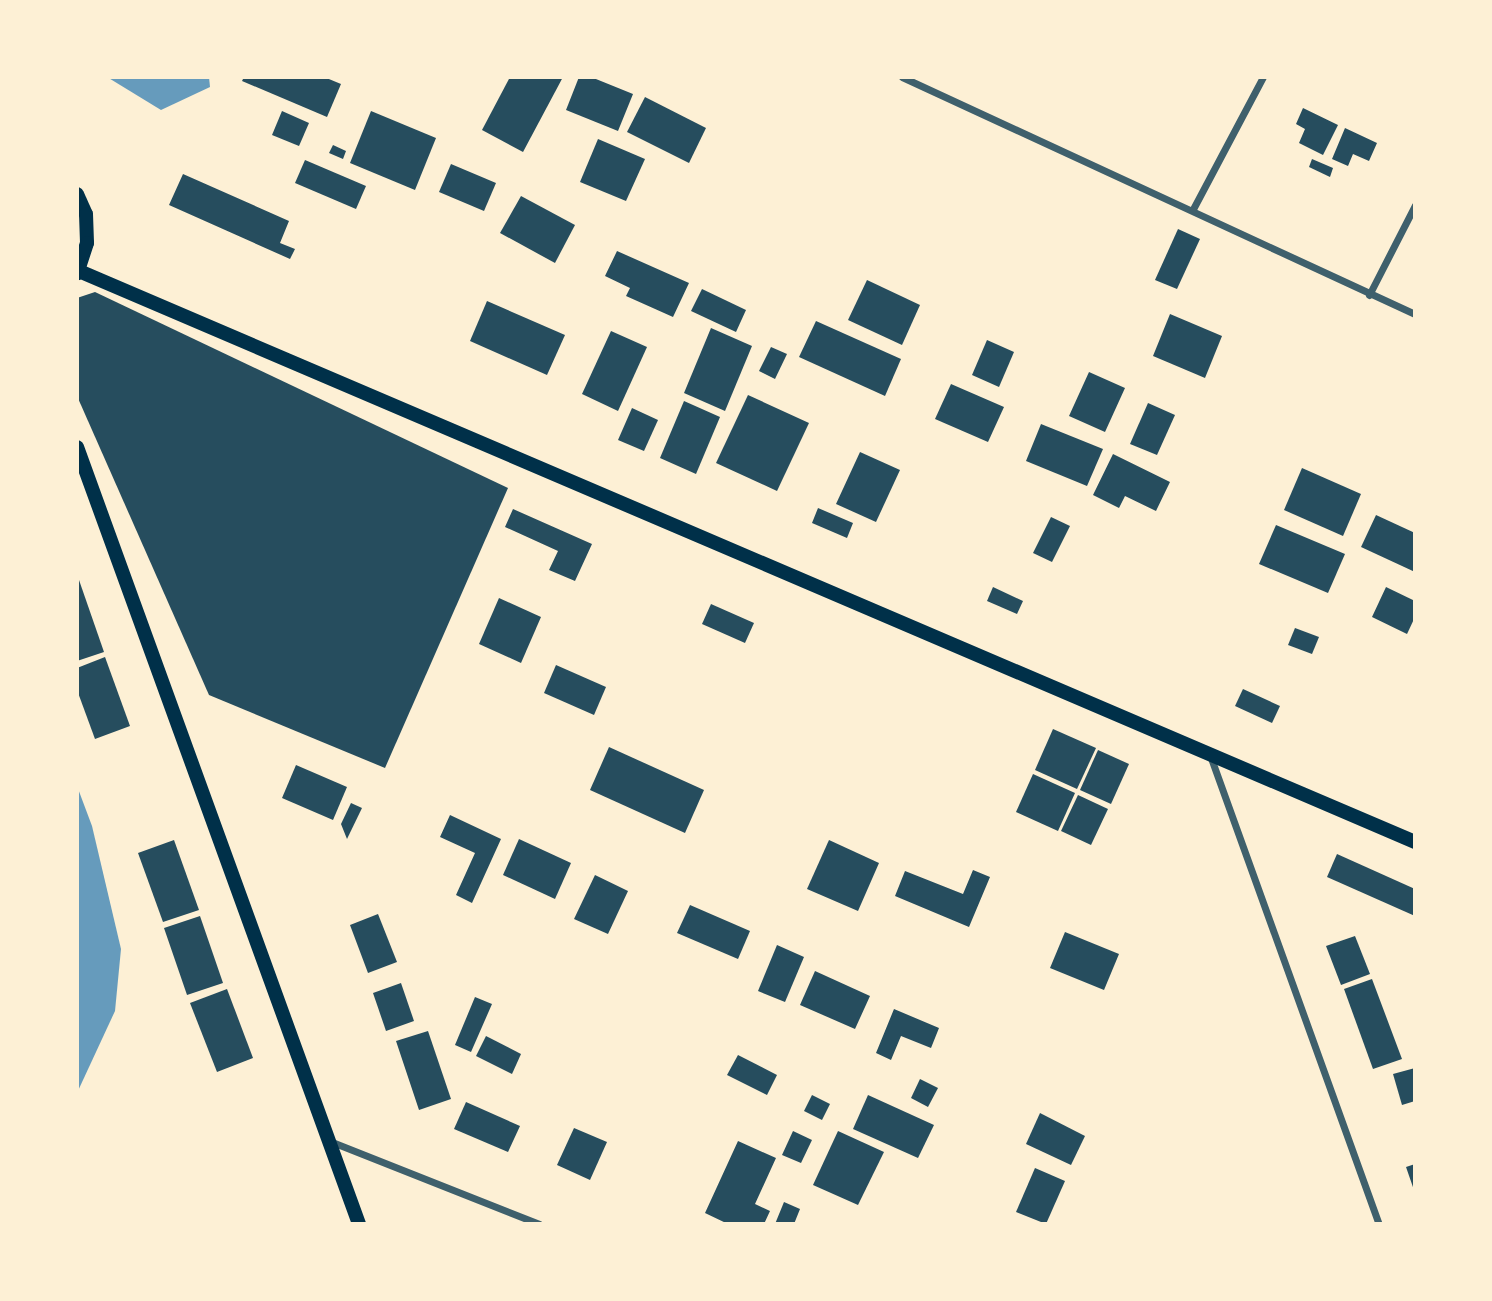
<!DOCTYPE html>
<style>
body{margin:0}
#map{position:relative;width:1492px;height:1301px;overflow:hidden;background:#fdf0d5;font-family:Spectral,serif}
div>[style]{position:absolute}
.water>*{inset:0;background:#669bbc}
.building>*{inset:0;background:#264d5e}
.minor>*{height:7px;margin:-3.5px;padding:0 3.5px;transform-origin:3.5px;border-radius:3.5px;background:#3f606c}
.secondary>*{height:14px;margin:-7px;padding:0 7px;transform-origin:7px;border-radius:7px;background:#003049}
span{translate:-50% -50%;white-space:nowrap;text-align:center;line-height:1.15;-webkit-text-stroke:7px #fdf0d5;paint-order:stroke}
.frame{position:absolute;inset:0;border:79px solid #fdf0d5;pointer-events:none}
</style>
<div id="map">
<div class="water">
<i style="clip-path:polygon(107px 77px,209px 77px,210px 87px,161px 110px)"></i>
<i style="clip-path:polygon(77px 786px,92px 826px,121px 949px,115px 1011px,77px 1093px)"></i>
</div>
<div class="building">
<i style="clip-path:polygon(244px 77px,324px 77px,341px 84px,327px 117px,242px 81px)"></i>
<i style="clip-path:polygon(510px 77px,563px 77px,523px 152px,482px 130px)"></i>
<i style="clip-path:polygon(579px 77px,591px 77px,633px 94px,618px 131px,566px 110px)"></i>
<i style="clip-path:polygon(645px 97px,706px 128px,689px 163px,627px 132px)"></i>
<i style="clip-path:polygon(1303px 108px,1338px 125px,1323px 155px,1299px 143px,1305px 129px,1296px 124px)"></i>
<i style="clip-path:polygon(282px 111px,309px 123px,299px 146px,272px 135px)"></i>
<i style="clip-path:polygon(371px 111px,436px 138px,415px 190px,350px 163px)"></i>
<i style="clip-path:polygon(1345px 128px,1377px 143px,1369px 161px,1353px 154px,1348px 166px,1332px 159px)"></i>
<i style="clip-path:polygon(598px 139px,645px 159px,626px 201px,580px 182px)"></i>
<i style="clip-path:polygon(333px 145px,346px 151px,343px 159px,329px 153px)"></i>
<i style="clip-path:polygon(1312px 159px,1333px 168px,1330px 177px,1309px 167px)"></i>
<i style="clip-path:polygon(305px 160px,366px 186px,356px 209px,295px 183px)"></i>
<i style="clip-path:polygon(451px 164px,496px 183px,484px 211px,439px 192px)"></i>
<i style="clip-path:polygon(183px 174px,289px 221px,280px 243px,295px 249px,290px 259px,169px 205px)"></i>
<i style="clip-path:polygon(521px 196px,575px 225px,555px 263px,500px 233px)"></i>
<i style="clip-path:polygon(1178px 229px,1200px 239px,1177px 289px,1155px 280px)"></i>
<i style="clip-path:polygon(617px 251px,689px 283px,673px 317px,626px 296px,630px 288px,605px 276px)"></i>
<i style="clip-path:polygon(867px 280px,920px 305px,902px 345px,848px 320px)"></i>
<i style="clip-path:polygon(702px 289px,746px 310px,736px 332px,691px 311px)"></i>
<i style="clip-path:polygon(95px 292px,508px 488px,385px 768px,209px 695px,77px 396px,77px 298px)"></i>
<i style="clip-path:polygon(487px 301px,565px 335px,547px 375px,470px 341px)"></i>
<i style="clip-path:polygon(1170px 314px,1222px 336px,1205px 378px,1153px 356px)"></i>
<i style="clip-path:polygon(816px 321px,901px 359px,885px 396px,799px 357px)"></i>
<i style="clip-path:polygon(711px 328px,752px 346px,725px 411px,684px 393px)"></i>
<i style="clip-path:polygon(611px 331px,647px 347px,618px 411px,582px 394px)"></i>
<i style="clip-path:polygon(987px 340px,1014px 352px,999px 387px,972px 375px)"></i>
<i style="clip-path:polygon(771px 347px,787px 354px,775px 379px,759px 371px)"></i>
<i style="clip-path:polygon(1089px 372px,1125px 388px,1105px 432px,1069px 416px)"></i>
<i style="clip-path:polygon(951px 384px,1004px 407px,988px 442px,935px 419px)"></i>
<i style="clip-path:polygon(748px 395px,809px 423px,777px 491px,716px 463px)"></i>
<i style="clip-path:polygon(684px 401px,720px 417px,696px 474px,660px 458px)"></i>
<i style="clip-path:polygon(1148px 403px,1175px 415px,1157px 455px,1130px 444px)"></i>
<i style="clip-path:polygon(632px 408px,658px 420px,644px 451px,618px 440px)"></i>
<i style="clip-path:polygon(1041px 424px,1103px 449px,1087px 486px,1026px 461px)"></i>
<i style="clip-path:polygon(860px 452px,900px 470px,876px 522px,836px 504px)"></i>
<i style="clip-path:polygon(1113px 454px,1170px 482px,1156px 511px,1125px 496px,1119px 508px,1093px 495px)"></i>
<i style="clip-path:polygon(1302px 468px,1361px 494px,1343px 536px,1284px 510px)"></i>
<i style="clip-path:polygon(818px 508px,853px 523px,847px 538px,812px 523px)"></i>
<i style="clip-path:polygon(513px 509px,592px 544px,575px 581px,549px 570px,558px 551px,505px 527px)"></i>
<i style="clip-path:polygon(1376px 515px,1415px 533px,1415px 572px,1361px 547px)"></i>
<i style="clip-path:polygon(1051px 517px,1070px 526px,1052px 562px,1033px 553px)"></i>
<i style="clip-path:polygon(1276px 525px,1345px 554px,1328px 593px,1259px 564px)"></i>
<i style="clip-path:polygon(79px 580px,104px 652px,77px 661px,77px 581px)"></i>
<i style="clip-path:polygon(993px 587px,1023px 601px,1017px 614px,987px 601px)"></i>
<i style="clip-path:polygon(1386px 587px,1415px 601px,1415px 617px,1407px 634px,1372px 617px)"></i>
<i style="clip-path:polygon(499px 598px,541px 617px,521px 663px,479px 644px)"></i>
<i style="clip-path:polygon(711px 604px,754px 623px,745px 643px,702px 624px)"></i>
<i style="clip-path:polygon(1295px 628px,1319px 637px,1312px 654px,1288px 645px)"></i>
<i style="clip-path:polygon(105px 657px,130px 726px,95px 739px,77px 690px,77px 668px)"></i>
<i style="clip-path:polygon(556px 665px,606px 687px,594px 715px,544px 693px)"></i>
<i style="clip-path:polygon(1243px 689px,1280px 706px,1272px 723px,1235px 706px)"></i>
<i style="clip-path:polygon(1053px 729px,1096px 748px,1077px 789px,1035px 770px)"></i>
<i style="clip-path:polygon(609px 747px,704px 790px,685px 833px,590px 790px)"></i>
<i style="clip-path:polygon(1098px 750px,1129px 764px,1111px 804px,1080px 790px)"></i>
<i style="clip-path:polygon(296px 765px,347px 787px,333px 820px,282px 798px)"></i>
<i style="clip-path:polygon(1033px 774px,1075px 793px,1058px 831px,1016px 812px)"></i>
<i style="clip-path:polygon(1078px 795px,1108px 809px,1091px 845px,1061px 831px)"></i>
<i style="clip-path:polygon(351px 803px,362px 808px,347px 839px,341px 824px)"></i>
<i style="clip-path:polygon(450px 815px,501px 839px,472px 903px,456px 895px,475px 853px,440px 837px)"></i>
<i style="clip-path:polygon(519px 839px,571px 863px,555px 899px,503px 875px)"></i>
<i style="clip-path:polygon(174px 840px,199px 910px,163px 922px,138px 853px)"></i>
<i style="clip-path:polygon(829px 840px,879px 863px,858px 911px,807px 889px)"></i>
<i style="clip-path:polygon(1337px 854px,1415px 889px,1415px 916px,1327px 877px)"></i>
<i style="clip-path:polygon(973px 870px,990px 877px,969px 927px,895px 896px,905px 871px,963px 894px)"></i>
<i style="clip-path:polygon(595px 875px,628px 891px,608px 934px,574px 919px)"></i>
<i style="clip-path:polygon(690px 905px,750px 931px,738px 959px,677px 933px)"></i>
<i style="clip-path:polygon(378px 914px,397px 962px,368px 973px,350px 925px)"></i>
<i style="clip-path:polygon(200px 916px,223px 983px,187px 995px,164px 928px)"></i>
<i style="clip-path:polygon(1065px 932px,1119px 954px,1104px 990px,1050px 968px)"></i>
<i style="clip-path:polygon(1355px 936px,1370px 974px,1341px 985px,1326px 946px)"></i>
<i style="clip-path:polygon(777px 945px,804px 957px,785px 1002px,758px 991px)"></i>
<i style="clip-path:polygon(815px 971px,870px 996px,855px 1029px,800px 1005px)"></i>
<i style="clip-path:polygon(1372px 979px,1402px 1059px,1373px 1069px,1344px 989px)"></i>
<i style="clip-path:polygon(401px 983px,414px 1021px,386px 1031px,373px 993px)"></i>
<i style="clip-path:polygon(227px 989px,253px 1058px,217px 1072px,190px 1003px)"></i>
<i style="clip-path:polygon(475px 997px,492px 1004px,471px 1052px,455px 1045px)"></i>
<i style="clip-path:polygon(894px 1009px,939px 1028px,931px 1048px,901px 1036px,891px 1060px,876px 1053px)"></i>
<i style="clip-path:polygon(428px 1031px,451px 1099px,419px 1110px,396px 1041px)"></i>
<i style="clip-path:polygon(486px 1036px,521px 1054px,512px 1074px,476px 1056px)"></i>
<i style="clip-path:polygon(738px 1055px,777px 1075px,767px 1095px,727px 1075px)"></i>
<i style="clip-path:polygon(1415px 1068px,1415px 1101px,1402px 1105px,1393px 1074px)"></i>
<i style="clip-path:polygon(920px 1079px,938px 1088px,928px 1107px,911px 1098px)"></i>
<i style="clip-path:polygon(812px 1095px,830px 1104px,822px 1120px,804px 1111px)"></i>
<i style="clip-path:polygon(868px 1095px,934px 1125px,918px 1158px,853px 1129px)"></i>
<i style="clip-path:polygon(466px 1102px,520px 1126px,508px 1152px,454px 1129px)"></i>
<i style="clip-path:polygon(1040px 1113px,1085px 1136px,1071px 1165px,1026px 1144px)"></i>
<i style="clip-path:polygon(574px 1128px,607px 1142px,590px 1180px,557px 1165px)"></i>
<i style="clip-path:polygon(793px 1131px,812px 1140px,801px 1163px,782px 1155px)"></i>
<i style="clip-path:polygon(838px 1131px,884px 1152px,858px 1205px,813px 1185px)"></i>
<i style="clip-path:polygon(738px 1141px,776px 1158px,755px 1204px,770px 1211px,764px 1224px,728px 1224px,705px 1213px)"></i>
<i style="clip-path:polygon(1415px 1164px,1415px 1193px,1406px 1167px)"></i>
<i style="clip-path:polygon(1035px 1168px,1065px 1181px,1046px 1224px,1016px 1212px)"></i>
<i style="clip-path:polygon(784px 1202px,800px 1209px,794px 1224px,775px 1224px)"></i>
</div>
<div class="minor">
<i style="left:902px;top:77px;width:565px;rotate:24.8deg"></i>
<i style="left:1193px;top:209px;width:149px;rotate:-62.1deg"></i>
<i style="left:1369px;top:295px;width:101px;rotate:-62.9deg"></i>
<i style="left:1211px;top:758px;width:495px;rotate:70.2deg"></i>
<i style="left:332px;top:1142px;width:223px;rotate:21.6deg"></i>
</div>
<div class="secondary">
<i style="left:77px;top:194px;width:22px;rotate:66deg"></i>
<i style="left:86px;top:214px;width:29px;rotate:88deg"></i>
<i style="left:87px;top:243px;width:32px;rotate:108deg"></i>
<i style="left:79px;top:271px;width:1453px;rotate:23.14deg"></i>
<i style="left:77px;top:447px;width:827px;rotate:70.05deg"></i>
</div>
<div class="frame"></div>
</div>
